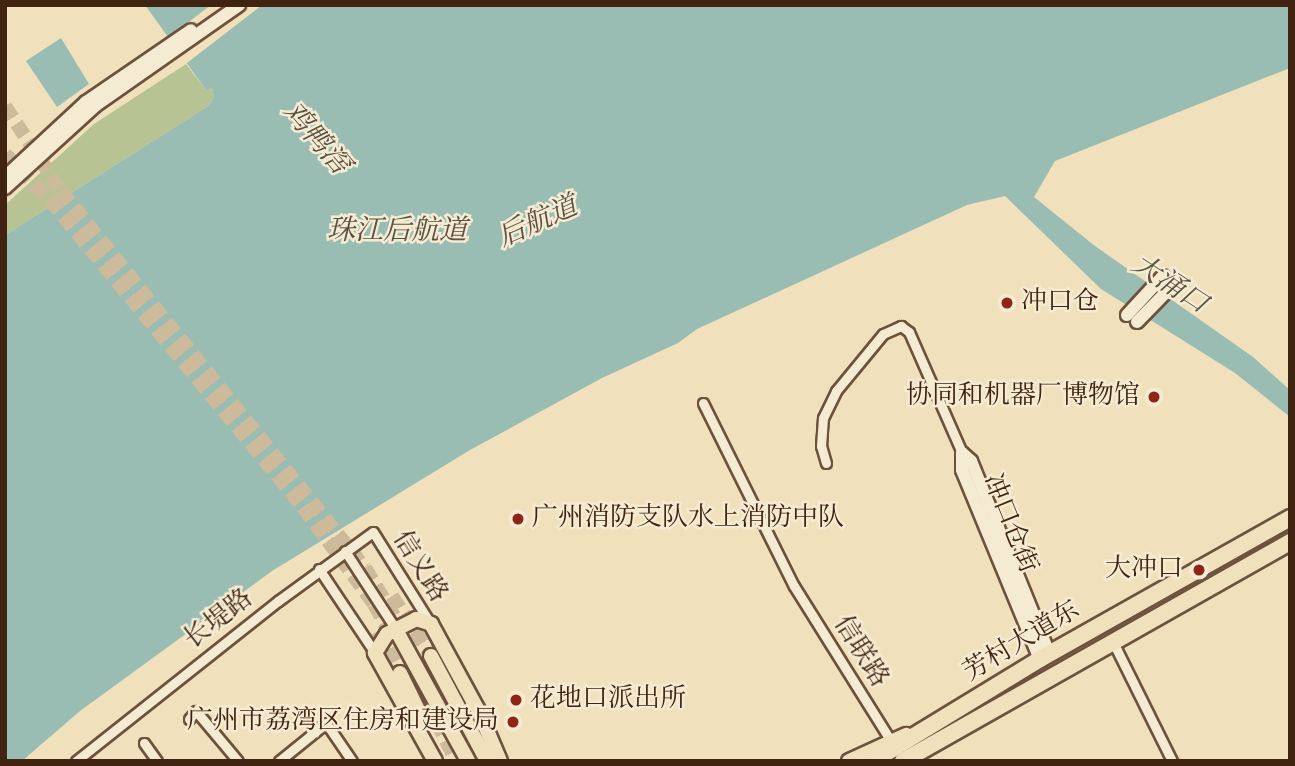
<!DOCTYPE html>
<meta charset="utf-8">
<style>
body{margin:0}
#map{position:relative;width:1295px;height:766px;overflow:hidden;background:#f0e0bc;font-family:"Sorts Mill Goudy","Noto Serif SC",serif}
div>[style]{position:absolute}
.green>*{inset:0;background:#b7c392}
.water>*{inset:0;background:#9abdb3}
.pier>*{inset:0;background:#f0e0bc}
.primary-tunnel>*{height:14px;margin-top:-7px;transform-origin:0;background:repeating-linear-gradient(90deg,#cdba9a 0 14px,transparent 0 21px)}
.roads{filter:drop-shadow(2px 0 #6c523c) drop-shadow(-2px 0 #6c523c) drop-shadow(0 2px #6c523c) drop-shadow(0 -2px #6c523c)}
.street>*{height:9px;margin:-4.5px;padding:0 4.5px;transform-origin:4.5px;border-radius:4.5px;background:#f5ebd3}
.secondary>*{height:12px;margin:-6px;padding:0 6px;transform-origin:6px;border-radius:6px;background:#f5ebd3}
.primary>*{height:14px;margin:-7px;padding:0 7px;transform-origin:7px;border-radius:7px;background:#f0e0bc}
.highway>*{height:16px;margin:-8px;padding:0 8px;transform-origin:8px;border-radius:8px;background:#f0e0bc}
.dots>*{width:19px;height:19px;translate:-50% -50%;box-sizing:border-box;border:4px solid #f5ebd3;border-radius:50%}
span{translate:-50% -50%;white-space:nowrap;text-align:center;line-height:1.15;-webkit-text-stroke:5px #f5ebd3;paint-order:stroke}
.poi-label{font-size:26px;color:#402311}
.left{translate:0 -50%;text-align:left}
.right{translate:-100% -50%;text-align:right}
.street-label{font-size:26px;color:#402311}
.water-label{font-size:28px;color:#5b5142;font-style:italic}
.frame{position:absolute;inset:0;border:7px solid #402311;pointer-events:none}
</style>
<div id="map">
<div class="green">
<i style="clip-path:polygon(186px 64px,206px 90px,212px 87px,214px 97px,208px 106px,5px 235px,5px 205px,94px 124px)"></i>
</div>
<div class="water">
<i style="clip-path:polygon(145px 5px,1290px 5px,1290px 68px,1055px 161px,1034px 197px,1095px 246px,1253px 357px,1290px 390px,1290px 417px,1235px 373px,1101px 289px,1005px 196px,967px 205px,697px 329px,678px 343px,602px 378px,470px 450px,272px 571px,80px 711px,22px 761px,5px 761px,5px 235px,208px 106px,214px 97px,212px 88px,206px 90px)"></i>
<i style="clip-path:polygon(61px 38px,89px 84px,57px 107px,26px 61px)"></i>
</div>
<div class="pier">
<i style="clip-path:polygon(211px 5px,262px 5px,183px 66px,165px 40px)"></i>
</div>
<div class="primary-tunnel">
<i style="left:5px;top:106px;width:102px;rotate:56.6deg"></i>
<i style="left:61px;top:191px;width:484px;rotate:51.1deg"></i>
<i style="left:365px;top:568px;width:81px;rotate:58.7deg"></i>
<i style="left:5px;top:154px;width:64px;rotate:45.6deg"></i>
<i style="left:50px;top:200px;width:398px;rotate:50.5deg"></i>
<i style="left:303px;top:507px;width:120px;rotate:53.8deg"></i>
<i style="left:374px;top:604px;width:43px;rotate:61.1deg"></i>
<i style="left:392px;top:596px;width:72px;rotate:57deg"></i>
<i style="left:378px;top:631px;width:47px;rotate:62.4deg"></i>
<i style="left:418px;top:684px;width:86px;rotate:63.7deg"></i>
</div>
<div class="roads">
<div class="street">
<i style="left:703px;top:403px;width:204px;rotate:63.6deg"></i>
<i style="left:794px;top:586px;width:183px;rotate:58deg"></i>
<i style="left:826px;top:463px;width:18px;rotate:-106deg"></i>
<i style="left:821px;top:446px;width:28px;rotate:-86deg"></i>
<i style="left:823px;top:418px;width:30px;rotate:-64deg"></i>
<i style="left:836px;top:391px;width:74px;rotate:-50.5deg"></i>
<i style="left:883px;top:334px;width:20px;rotate:-24deg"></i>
<i style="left:901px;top:326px;width:10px;rotate:37deg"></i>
<i style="left:909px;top:332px;width:132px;rotate:66.3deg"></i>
<i style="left:345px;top:551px;width:92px;rotate:57deg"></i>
<i style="left:319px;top:569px;width:101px;rotate:56.3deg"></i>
<i style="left:1113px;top:642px;width:133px;rotate:63.6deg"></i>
<i style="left:189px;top:719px;width:11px;rotate:-49deg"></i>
<i style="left:196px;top:711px;width:65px;rotate:50deg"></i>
<i style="left:144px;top:743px;width:22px;rotate:54deg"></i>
<i style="left:76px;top:761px;width:258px;rotate:-38.4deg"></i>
<i style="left:278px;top:601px;width:117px;rotate:-36deg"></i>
<i style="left:373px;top:532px;width:107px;rotate:57.9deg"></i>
<i style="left:279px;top:761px;width:60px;rotate:-39deg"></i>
<i style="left:326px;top:723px;width:46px;rotate:55.6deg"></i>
</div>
<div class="secondary">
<i style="left:5px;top:177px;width:110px;rotate:-42.8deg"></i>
<i style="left:86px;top:102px;width:127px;rotate:-34.4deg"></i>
<i style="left:5px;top:188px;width:122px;rotate:-42.3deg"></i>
<i style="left:95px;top:106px;width:176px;rotate:-35deg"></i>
<i style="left:1127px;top:315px;width:53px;rotate:-47.3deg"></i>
<i style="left:1137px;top:322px;width:54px;rotate:-45.7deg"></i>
<i style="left:962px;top:453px;width:17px;rotate:90deg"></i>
<i style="left:962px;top:470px;width:204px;rotate:67.6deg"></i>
<i style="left:962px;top:453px;width:12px;rotate:42deg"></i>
<i style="left:971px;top:461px;width:207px;rotate:67.9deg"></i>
</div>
<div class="primary">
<i style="left:395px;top:628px;width:152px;rotate:61.2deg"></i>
<i style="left:431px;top:656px;width:119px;rotate:61.9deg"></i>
<i style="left:400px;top:673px;width:48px;rotate:64deg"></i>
<i style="left:435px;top:761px;width:124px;rotate:-119.1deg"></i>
<i style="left:375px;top:653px;width:22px;rotate:-58deg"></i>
<i style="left:387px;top:634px;width:33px;rotate:-27deg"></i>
<i style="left:416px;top:619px;width:16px;rotate:18deg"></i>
<i style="left:431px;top:624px;width:102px;rotate:61.4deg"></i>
<i style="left:480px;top:714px;width:51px;rotate:66.9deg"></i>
<i style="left:849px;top:761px;width:63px;rotate:-24.5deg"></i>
</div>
<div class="highway">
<i style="left:873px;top:761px;width:196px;rotate:-31.4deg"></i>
<i style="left:1040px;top:659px;width:287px;rotate:-29.4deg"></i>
<i style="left:903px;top:761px;width:445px;rotate:-29.5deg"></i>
</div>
</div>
<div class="dots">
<i style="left:1007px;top:303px;background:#8f2418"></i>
<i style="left:1154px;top:397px;background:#8f2418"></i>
<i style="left:518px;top:519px;background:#8f2418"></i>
<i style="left:1199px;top:570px;background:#8f2418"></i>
<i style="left:516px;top:700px;background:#8f2418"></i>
<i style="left:513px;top:722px;background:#8f2418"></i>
</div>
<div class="poi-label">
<span class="left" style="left:1021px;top:303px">冲口仓</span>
<span class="right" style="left:1140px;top:397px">协同和机器厂博物馆</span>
<span class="left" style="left:532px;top:519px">广州消防支队水上消防中队</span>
<span class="right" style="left:1183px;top:570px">大冲口</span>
<span class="left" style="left:530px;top:700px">花地口派出所</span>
<span class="right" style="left:499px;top:722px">广州市荔湾区住房和建设局</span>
</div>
<div class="street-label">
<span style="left:1009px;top:524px;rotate:68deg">冲口仓街</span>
<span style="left:419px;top:567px;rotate:58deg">信义路</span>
<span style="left:219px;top:620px;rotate:-38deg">长堤路</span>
<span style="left:1022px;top:642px;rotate:-31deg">芳村大道东</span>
<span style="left:860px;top:652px;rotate:58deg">信联路</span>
</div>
<div class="water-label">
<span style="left:315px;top:139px;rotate:49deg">鸡鸭滘</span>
<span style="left:538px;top:223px;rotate:-24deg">后航道</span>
<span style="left:397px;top:232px">珠江后航道</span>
<span style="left:1169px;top:285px;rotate:33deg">大涌口</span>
</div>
<div class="frame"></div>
</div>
